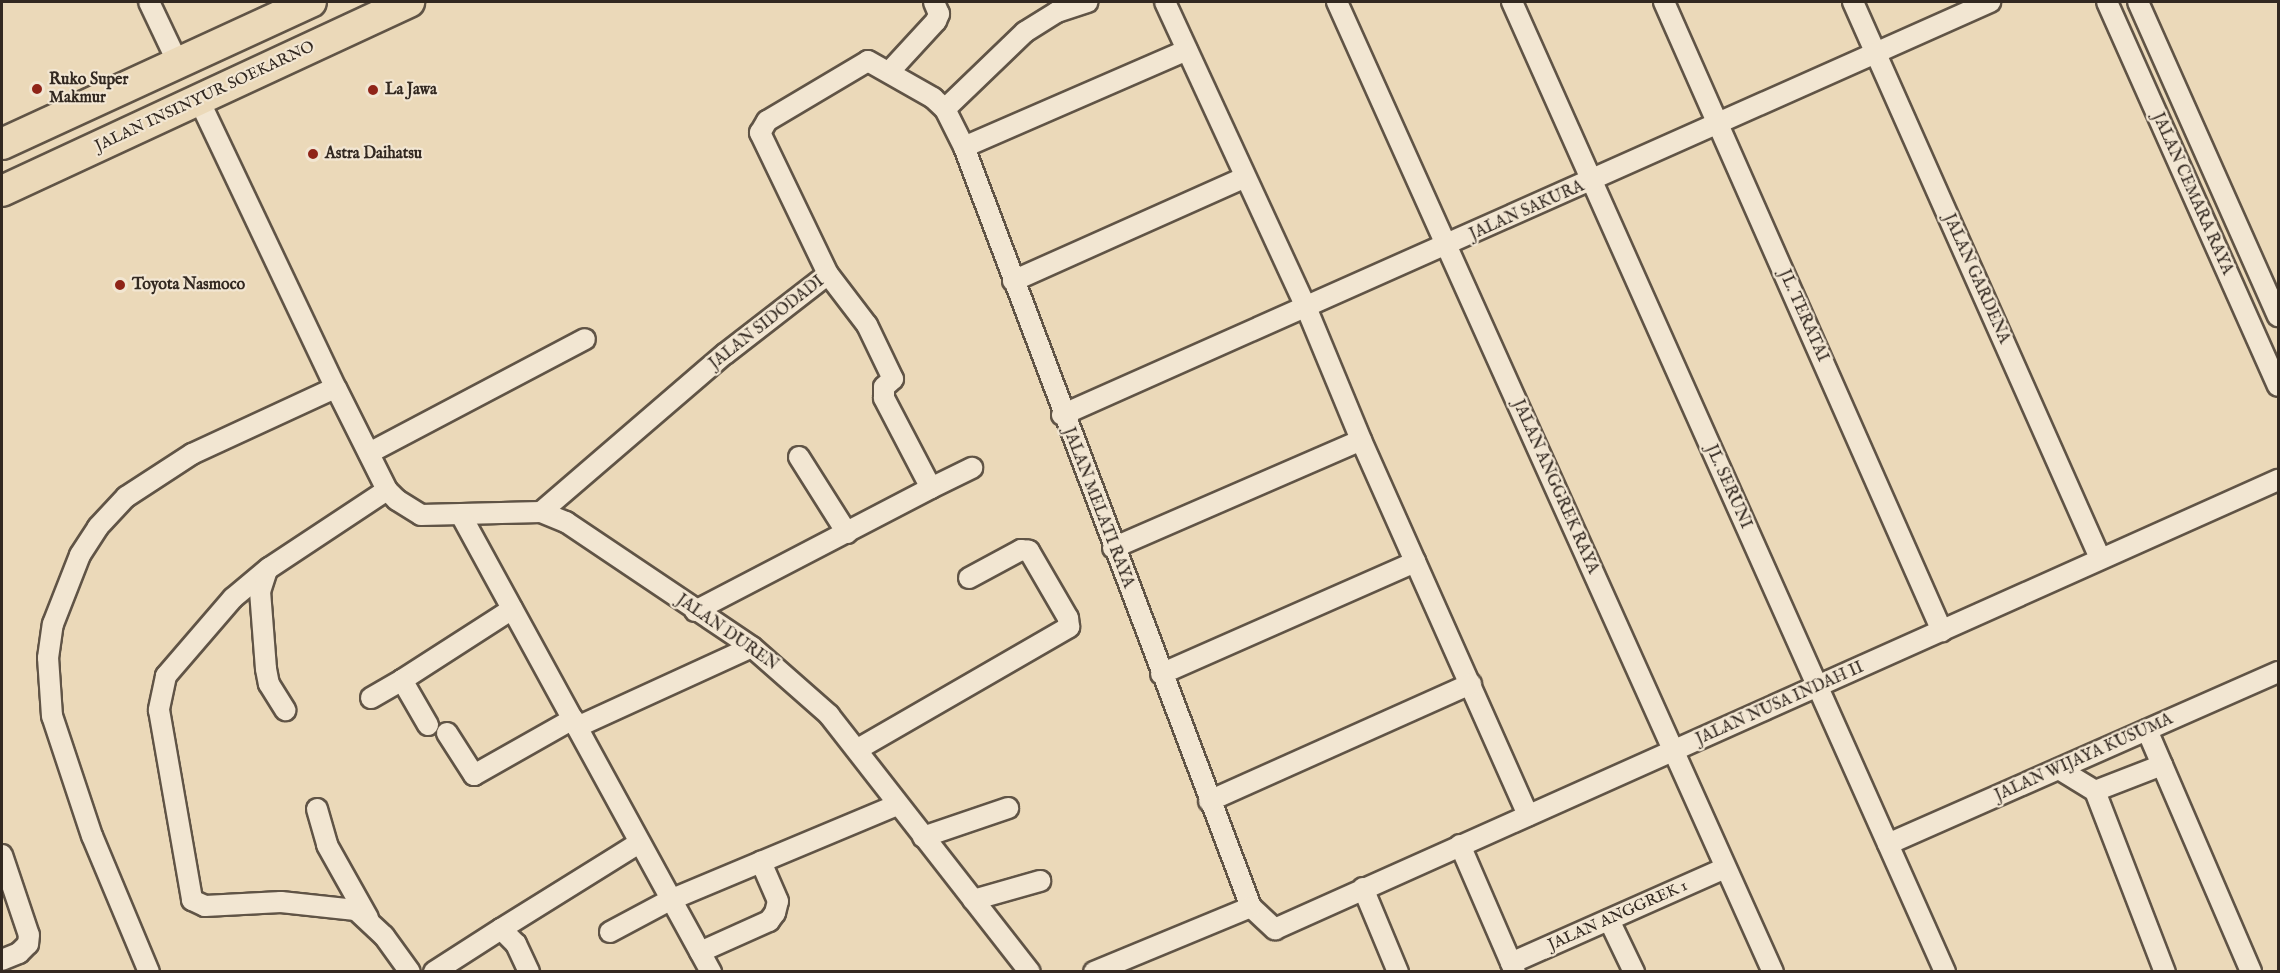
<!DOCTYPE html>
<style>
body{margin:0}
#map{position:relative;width:2280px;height:973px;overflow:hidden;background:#ebd9b9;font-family:"IM FELL English",serif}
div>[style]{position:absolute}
.roads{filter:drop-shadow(2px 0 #605446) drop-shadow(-2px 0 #605446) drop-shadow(0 2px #605446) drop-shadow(0 -2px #605446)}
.street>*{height:20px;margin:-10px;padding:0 10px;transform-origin:10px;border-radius:10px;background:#f2e6d2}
.primary>*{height:30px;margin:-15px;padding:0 15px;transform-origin:15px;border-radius:15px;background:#ebd9b9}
.dots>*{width:16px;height:16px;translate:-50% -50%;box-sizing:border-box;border:3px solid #f2e6d2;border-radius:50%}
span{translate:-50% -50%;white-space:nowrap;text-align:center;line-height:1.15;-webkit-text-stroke:4.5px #f2e6d2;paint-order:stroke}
.poi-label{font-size:16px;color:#322820;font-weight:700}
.left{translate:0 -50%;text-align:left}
.street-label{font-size:16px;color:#322820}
.frame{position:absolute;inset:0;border:3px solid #322820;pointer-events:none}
</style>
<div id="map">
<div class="roads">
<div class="street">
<i style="left:149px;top:2px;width:68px;rotate:64.6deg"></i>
<i style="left:1165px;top:2px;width:336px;rotate:65.2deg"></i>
<i style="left:1306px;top:307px;width:144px;rotate:67.5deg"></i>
<i style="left:1361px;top:440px;width:411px;rotate:66deg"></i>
<i style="left:1337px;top:2px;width:1063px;rotate:65.8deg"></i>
<i style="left:1512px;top:2px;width:1062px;rotate:65.94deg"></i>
<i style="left:1664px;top:2px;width:688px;rotate:66.16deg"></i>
<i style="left:1853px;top:2px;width:608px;rotate:66.05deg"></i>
<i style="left:2107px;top:2px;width:420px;rotate:66deg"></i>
<i style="left:2138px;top:2px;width:344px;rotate:66deg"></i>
<i style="left:890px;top:71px;width:68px;rotate:-47.4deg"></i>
<i style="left:936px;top:21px;width:8px;rotate:-67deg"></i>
<i style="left:939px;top:14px;width:13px;rotate:-113deg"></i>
<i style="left:199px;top:100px;width:319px;rotate:64.6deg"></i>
<i style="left:336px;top:388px;width:114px;rotate:63.4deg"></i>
<i style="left:387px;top:490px;width:14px;rotate:45deg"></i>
<i style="left:397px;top:500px;width:28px;rotate:32deg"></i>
<i style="left:421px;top:515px;width:120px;rotate:-1.4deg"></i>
<i style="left:541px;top:512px;width:27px;rotate:22deg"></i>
<i style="left:566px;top:522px;width:224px;rotate:33.9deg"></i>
<i style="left:752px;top:647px;width:103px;rotate:41.4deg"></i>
<i style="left:829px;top:715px;width:326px;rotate:52deg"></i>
<i style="left:945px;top:109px;width:111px;rotate:-43.9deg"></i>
<i style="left:1025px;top:32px;width:38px;rotate:-32deg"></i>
<i style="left:1057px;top:12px;width:32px;rotate:-18deg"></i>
<i style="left:964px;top:147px;width:243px;rotate:-23.5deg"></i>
<i style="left:1013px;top:281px;width:254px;rotate:-24.1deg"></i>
<i style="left:1062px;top:415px;width:1016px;rotate:-23.99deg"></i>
<i style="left:369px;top:453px;width:244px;rotate:-27.8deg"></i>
<i style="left:799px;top:457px;width:90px;rotate:57.7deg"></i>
<i style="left:931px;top:488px;width:46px;rotate:-26deg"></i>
<i style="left:387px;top:490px;width:141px;rotate:146.5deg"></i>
<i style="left:269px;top:568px;width:47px;rotate:140.2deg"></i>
<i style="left:233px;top:598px;width:103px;rotate:130.7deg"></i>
<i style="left:166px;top:676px;width:35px;rotate:102deg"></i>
<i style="left:159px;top:710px;width:193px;rotate:80.1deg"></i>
<i style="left:192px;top:900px;width:14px;rotate:25deg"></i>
<i style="left:205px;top:906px;width:76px;rotate:-3deg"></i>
<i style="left:281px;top:902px;width:75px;rotate:6.1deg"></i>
<i style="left:356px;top:910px;width:38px;rotate:43deg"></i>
<i style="left:384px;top:936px;width:44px;rotate:54.2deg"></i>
<i style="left:541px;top:512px;width:243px;rotate:-40.7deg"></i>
<i style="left:725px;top:354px;width:130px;rotate:-37.8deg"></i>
<i style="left:828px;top:274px;width:157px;rotate:-115.7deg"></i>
<i style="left:760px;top:133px;width:14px;rotate:-60deg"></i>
<i style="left:767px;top:121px;width:117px;rotate:-30.7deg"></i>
<i style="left:868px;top:61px;width:75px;rotate:29.6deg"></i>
<i style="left:933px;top:98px;width:16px;rotate:43deg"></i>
<i style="left:945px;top:109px;width:42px;rotate:63.4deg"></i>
<i style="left:964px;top:147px;width:812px;rotate:69.31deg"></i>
<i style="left:1251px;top:907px;width:33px;rotate:43deg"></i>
<i style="left:1275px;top:929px;width:1099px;rotate:-24.12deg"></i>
<i style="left:462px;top:517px;width:519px;rotate:61.31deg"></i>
<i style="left:1113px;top:548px;width:270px;rotate:-23.5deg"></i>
<i style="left:267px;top:570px;width:22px;rotate:108deg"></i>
<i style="left:260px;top:591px;width:78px;rotate:85.6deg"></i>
<i style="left:266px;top:669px;width:15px;rotate:79deg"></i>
<i style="left:269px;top:684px;width:31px;rotate:58deg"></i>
<i style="left:695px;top:611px;width:266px;rotate:-27.5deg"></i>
<i style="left:931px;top:488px;width:102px;rotate:-117.6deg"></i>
<i style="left:884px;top:398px;width:11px;rotate:-90deg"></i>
<i style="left:884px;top:387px;width:12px;rotate:-42deg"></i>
<i style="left:893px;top:379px;width:60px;rotate:-115.7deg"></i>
<i style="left:867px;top:325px;width:64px;rotate:-127.4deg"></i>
<i style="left:1161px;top:674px;width:278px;rotate:-23.8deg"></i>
<i style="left:371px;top:698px;width:36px;rotate:-30deg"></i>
<i style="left:428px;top:725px;width:52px;rotate:-120deg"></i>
<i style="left:402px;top:680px;width:131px;rotate:-32.8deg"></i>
<i style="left:577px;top:727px;width:192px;rotate:-24.6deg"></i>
<i style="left:2147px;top:730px;width:263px;rotate:66.7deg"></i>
<i style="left:447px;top:733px;width:50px;rotate:57.3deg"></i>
<i style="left:474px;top:775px;width:114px;rotate:-29.5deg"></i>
<i style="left:858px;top:749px;width:244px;rotate:-30deg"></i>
<i style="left:1069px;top:627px;width:9px;rotate:-96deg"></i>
<i style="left:1068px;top:618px;width:78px;rotate:-120.2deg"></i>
<i style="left:1029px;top:551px;width:8px;rotate:-173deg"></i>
<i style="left:1021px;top:550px;width:59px;rotate:151.7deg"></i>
<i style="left:2059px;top:769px;width:42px;rotate:31.4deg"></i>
<i style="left:2095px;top:791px;width:72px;rotate:-21.2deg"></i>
<i style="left:2095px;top:791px;width:194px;rotate:68.9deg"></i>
<i style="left:1209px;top:801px;width:287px;rotate:-24.1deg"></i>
<i style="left:317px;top:809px;width:37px;rotate:74deg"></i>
<i style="left:327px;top:845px;width:84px;rotate:60.7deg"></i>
<i style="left:923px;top:837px;width:90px;rotate:-18.8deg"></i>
<i style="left:1888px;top:844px;width:426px;rotate:-23.8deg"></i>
<i style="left:1460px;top:845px;width:138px;rotate:66.6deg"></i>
<i style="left:2px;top:855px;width:84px;rotate:71.4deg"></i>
<i style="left:29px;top:935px;width:9px;rotate:96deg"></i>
<i style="left:28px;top:944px;width:13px;rotate:135deg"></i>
<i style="left:19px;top:953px;width:18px;rotate:158deg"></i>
<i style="left:1363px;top:888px;width:91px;rotate:67.4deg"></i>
<i style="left:973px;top:900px;width:70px;rotate:-15.8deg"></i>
<i style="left:1609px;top:920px;width:58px;rotate:64.3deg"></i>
<i style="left:501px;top:929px;width:163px;rotate:-31.9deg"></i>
<i style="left:610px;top:932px;width:68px;rotate:-28.1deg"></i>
<i style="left:670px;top:900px;width:246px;rotate:-22.7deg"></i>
<i style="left:700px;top:952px;width:76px;rotate:-24.2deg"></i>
<i style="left:769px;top:921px;width:10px;rotate:-53deg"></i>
<i style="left:775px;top:913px;width:12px;rotate:-76deg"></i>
<i style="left:778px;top:901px;width:43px;rotate:-113.6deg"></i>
<i style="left:1511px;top:963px;width:234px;rotate:-23.9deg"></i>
<i style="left:149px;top:972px;width:147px;rotate:-112.7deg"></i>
<i style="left:92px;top:836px;width:126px;rotate:-108.4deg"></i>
<i style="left:52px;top:716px;width:58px;rotate:-93.9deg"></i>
<i style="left:48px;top:658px;width:34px;rotate:-82deg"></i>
<i style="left:53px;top:624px;width:74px;rotate:-68.6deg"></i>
<i style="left:80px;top:555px;width:33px;rotate:-57deg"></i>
<i style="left:98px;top:527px;width:41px;rotate:-47deg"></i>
<i style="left:126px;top:497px;width:79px;rotate:-33.1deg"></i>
<i style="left:192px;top:454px;width:157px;rotate:-24.8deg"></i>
<i style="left:434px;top:972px;width:80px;rotate:-32.7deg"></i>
<i style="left:501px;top:929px;width:21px;rotate:45deg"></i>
<i style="left:516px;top:944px;width:31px;rotate:65deg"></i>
<i style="left:1094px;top:972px;width:170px;rotate:-22.5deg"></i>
</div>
<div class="primary">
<i style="left:2px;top:144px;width:340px;rotate:-24.7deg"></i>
<i style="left:2px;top:191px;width:449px;rotate:-24.9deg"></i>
</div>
</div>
<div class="dots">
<i style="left:37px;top:89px;background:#8f2418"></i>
<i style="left:373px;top:90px;background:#8f2418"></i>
<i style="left:313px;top:154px;background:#8f2418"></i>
<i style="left:120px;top:285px;background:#8f2418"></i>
</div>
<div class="poi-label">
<span class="left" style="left:49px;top:89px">Ruko Super<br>Makmur</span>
<span class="left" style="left:385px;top:90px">La Jawa</span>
<span class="left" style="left:325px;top:154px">Astra Daihatsu</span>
<span class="left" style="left:132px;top:285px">Toyota Nasmoco</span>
</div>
<div class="street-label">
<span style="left:205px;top:97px;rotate:-25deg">JALAN INSINYUR SOEKARNO</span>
<span style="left:2192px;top:194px;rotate:66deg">JALAN CEMARA RAYA</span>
<span style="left:1527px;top:211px;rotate:-24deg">JALAN SAKURA</span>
<span style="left:1976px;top:279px;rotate:66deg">JALAN GARDENA</span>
<span style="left:1803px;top:316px;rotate:66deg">JL. TERATAI</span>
<span style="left:767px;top:323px;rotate:-38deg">JALAN SIDODADI</span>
<span style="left:1555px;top:487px;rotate:66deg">JALAN ANGGREK RAYA</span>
<span style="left:1728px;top:487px;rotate:66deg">JL. SERUNI</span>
<span style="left:1098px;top:508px;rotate:69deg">JALAN MELATI RAYA</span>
<span style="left:727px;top:633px;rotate:35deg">JALAN DUREN</span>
<span style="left:1780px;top:704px;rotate:-24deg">JALAN NUSA INDAH II</span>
<span style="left:2084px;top:758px;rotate:-24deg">JALAN WIJAYA KUSUMA</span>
<span style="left:1618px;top:916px;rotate:-24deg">JALAN ANGGREK 1</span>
</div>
<div class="frame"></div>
</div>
